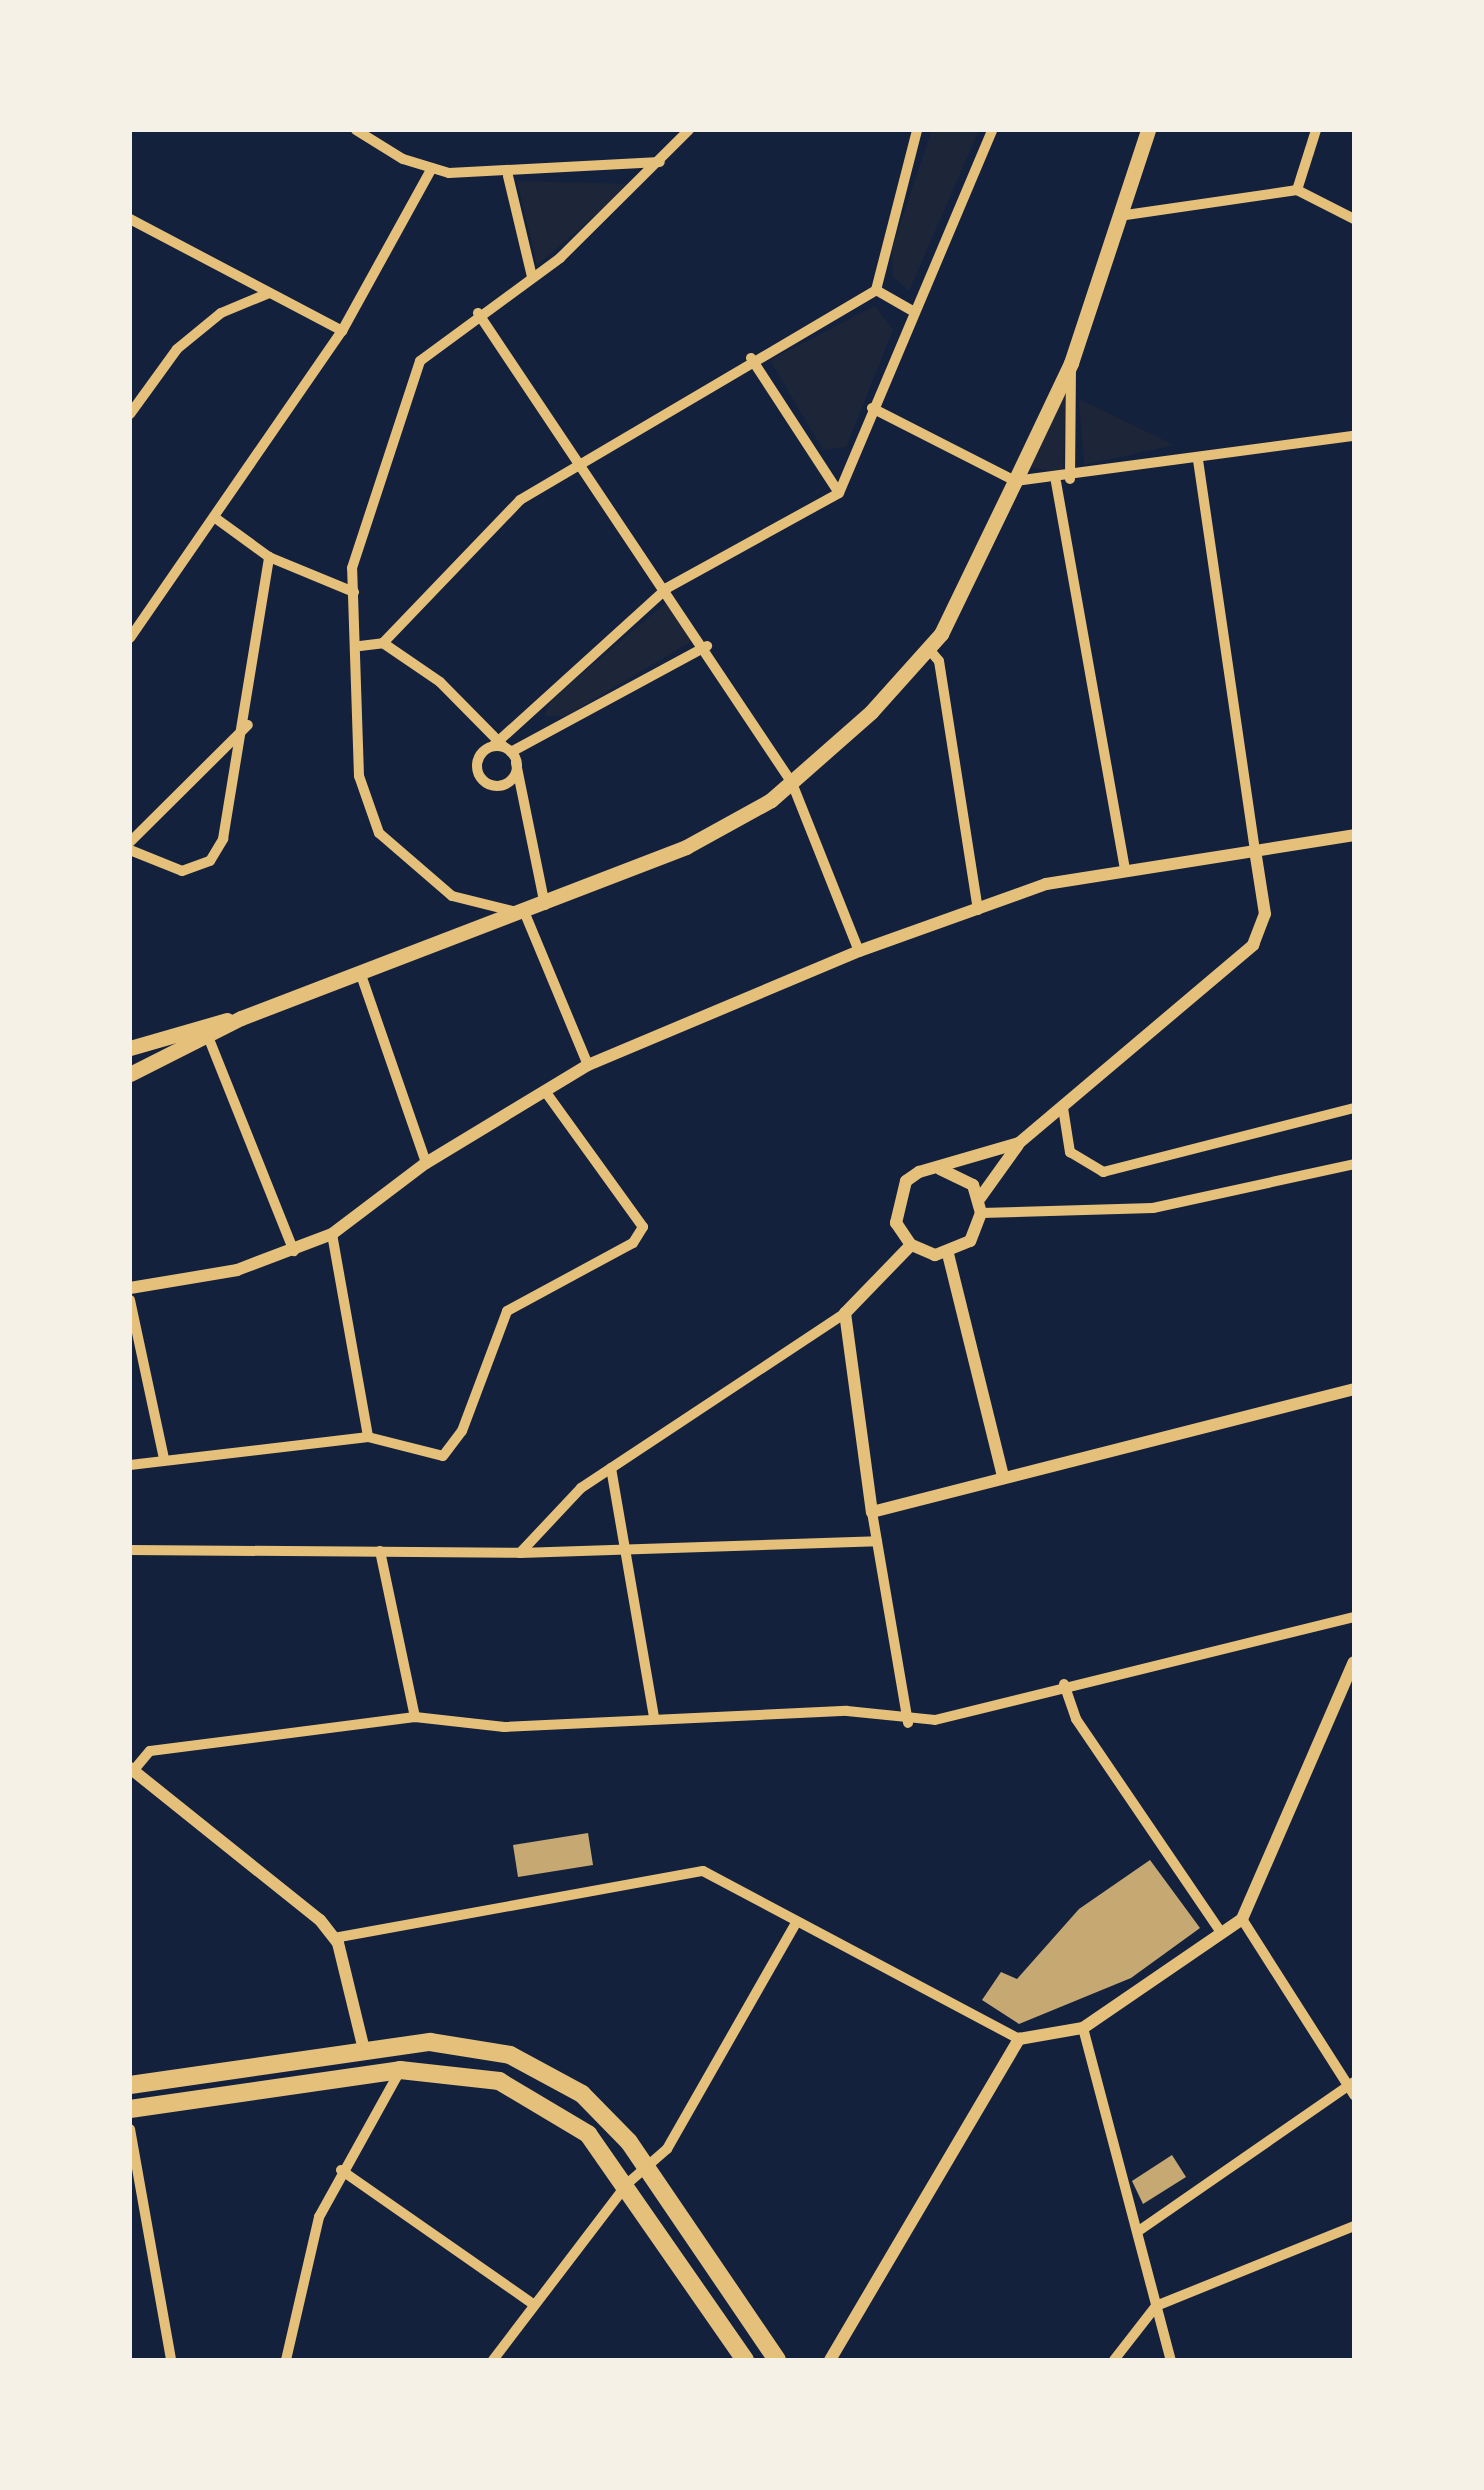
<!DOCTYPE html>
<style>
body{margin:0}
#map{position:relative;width:1484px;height:2490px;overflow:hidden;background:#14213d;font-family:"Fira Sans Condensed",sans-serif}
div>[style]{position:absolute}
.green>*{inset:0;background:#1d2539}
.building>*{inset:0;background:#c6a872}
.minor>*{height:10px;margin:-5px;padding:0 5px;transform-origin:5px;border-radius:5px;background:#e5c07b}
.minor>.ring{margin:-5px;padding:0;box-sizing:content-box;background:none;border:10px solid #e5c07b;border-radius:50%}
.tertiary>*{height:12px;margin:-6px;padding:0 6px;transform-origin:6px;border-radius:6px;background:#e5c07b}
.secondary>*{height:15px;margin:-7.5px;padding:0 7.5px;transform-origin:7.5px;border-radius:7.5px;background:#e5c07b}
.trunk>*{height:18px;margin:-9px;padding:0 9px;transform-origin:9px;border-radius:9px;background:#e5c07b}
span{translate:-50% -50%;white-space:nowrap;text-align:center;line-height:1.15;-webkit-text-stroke:9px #f6f1e7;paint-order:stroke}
.frame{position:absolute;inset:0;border:132px solid #f6f1e7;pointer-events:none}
</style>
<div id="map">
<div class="green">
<i style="clip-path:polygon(932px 130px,979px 130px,909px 291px,893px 277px,892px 248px)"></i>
<i style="clip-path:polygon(517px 181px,632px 184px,537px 265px)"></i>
<i style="clip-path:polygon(875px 306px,893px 330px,846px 447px,823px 450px,770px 360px)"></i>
<i style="clip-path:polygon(1066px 384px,1063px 473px,1029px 467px)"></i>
<i style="clip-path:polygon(1079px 399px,1174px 445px,1084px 465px)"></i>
<i style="clip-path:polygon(668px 601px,692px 641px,566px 716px,544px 716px,552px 699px)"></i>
</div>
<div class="building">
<i style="clip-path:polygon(588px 1833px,593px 1865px,518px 1877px,513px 1845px)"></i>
<i style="clip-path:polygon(1150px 1860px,1200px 1928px,1131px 1978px,1019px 2024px,982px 2000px,1001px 1972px,1017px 1979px,1079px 1909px)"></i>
<i style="clip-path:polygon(1172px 2155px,1186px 2177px,1143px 2204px,1132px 2181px)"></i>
</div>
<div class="minor">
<i style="left:356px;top:130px;width:55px;rotate:31.7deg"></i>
<i style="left:403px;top:159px;width:48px;rotate:16.9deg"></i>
<i style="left:449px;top:173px;width:211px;rotate:-3deg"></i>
<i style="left:508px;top:176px;width:104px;rotate:76.6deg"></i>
<i style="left:1297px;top:190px;width:63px;rotate:-72.4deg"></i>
<i style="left:1119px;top:216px;width:180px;rotate:-8.3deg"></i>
<i style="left:1297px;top:190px;width:64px;rotate:27deg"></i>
<i style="left:130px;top:219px;width:240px;rotate:27.8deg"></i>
<i style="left:876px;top:290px;width:165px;rotate:-75.6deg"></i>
<i style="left:478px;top:313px;width:565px;rotate:56.25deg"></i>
<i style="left:792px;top:783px;width:181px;rotate:68.3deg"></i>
<i style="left:751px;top:358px;width:161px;rotate:56.9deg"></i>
<i style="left:872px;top:408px;width:161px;rotate:27deg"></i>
<i style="left:1015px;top:481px;width:342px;rotate:-7.6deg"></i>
<i style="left:130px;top:414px;width:80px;rotate:-54.1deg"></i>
<i style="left:177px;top:349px;width:57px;rotate:-39.3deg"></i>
<i style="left:221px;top:313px;width:52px;rotate:-22.6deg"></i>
<i style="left:1198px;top:460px;width:394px;rotate:81.7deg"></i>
<i style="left:1070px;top:479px;width:110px;rotate:-89.5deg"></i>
<i style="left:1056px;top:482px;width:394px;rotate:79.9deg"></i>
<i style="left:214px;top:517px;width:68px;rotate:36deg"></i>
<i style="left:269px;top:557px;width:92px;rotate:22.4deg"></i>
<i style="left:130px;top:638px;width:373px;rotate:-55.4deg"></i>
<i style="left:342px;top:331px;width:186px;rotate:-61.1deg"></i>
<i style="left:383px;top:643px;width:198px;rotate:-46.2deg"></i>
<i style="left:520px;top:500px;width:413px;rotate:-30.5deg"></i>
<i style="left:876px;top:290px;width:40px;rotate:29.7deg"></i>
<i style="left:360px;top:646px;width:23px;rotate:-7deg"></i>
<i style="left:383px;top:643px;width:69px;rotate:34.4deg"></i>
<i style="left:440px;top:682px;width:91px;rotate:45.4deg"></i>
<i style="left:928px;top:648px;width:17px;rotate:50deg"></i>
<i style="left:939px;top:661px;width:252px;rotate:81.1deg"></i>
<i style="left:493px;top:746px;width:235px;rotate:-42.2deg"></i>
<i style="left:667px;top:588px;width:196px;rotate:-28.9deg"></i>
<i style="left:839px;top:493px;width:394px;rotate:-67.1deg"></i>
<i class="ring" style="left:477px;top:746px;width:30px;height:30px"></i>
<i style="left:511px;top:752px;width:223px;rotate:-28.4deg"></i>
<i style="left:516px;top:763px;width:145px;rotate:78.5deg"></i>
<i style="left:130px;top:842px;width:166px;rotate:-44.8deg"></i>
<i style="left:130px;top:850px;width:56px;rotate:22deg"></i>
<i style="left:182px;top:871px;width:30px;rotate:-20deg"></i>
<i style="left:210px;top:861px;width:26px;rotate:-59deg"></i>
<i style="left:223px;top:839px;width:286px;rotate:-80.7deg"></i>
<i style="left:360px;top:972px;width:202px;rotate:70.9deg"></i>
<i style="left:207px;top:1034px;width:234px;rotate:68.2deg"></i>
<i style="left:588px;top:1065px;width:164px;rotate:-112.6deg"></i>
<i style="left:525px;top:914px;width:75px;rotate:-166.1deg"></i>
<i style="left:452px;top:896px;width:96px;rotate:-139.2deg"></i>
<i style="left:379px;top:833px;width:60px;rotate:-109.3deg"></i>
<i style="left:359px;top:776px;width:208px;rotate:-91.9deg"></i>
<i style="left:352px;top:568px;width:218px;rotate:-71.8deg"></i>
<i style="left:420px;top:361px;width:174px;rotate:-36.3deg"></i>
<i style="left:560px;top:258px;width:182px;rotate:-44.8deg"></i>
<i style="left:1063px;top:1108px;width:45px;rotate:81deg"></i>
<i style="left:1070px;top:1152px;width:39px;rotate:31deg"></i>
<i style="left:1103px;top:1172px;width:259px;rotate:-14.3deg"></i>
<i style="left:981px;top:1213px;width:172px;rotate:-1.7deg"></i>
<i style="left:1153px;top:1208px;width:206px;rotate:-12.3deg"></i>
<i style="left:332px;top:1234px;width:206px;rotate:79.9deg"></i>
<i style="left:130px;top:1300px;width:163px;rotate:77.9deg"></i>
<i style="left:130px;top:1465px;width:240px;rotate:-6.7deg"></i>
<i style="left:368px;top:1437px;width:77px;rotate:14.2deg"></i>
<i style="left:443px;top:1456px;width:31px;rotate:-53deg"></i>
<i style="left:462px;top:1431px;width:128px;rotate:-69.4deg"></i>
<i style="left:507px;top:1311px;width:143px;rotate:-28.4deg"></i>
<i style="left:633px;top:1243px;width:19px;rotate:-58deg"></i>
<i style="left:643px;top:1227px;width:168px;rotate:-125.8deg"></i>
<i style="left:611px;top:1468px;width:253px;rotate:80.2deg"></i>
<i style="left:872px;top:1512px;width:214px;rotate:80.3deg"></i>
<i style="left:130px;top:1550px;width:390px;rotate:0.4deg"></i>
<i style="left:520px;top:1553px;width:357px;rotate:-1.9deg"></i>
<i style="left:380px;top:1551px;width:170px;rotate:78.1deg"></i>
<i style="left:520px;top:1553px;width:89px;rotate:-46.8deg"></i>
<i style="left:581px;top:1488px;width:317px;rotate:-33.5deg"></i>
<i style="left:1064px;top:1684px;width:37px;rotate:71deg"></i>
<i style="left:1076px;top:1719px;width:256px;rotate:55.8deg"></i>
<i style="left:133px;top:1771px;width:26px;rotate:-50deg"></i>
<i style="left:150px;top:1751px;width:267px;rotate:-7.3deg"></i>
<i style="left:415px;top:1717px;width:90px;rotate:6.4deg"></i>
<i style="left:504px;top:1727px;width:343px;rotate:-2.7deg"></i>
<i style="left:847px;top:1711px;width:88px;rotate:5.8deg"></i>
<i style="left:935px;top:1720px;width:431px;rotate:-13.8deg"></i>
<i style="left:1242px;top:1919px;width:209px;rotate:57.5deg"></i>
<i style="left:334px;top:1938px;width:375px;rotate:-10.3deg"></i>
<i style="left:703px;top:1871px;width:358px;rotate:28deg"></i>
<i style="left:1083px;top:2028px;width:343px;rotate:75.2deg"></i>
<i style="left:130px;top:2129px;width:235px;rotate:79.9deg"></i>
<i style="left:341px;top:2170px;width:233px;rotate:34.9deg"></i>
<i style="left:1140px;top:2230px;width:260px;rotate:-34.7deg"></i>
<i style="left:286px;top:2360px;width:147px;rotate:-77deg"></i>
<i style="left:319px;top:2217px;width:167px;rotate:-61deg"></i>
<i style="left:493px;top:2360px;width:223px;rotate:-52.7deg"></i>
<i style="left:628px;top:2183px;width:52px;rotate:-41.1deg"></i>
<i style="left:667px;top:2149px;width:262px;rotate:-60.3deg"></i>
<i style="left:1114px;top:2360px;width:68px;rotate:-52.1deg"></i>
<i style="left:1156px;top:2306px;width:214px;rotate:-22deg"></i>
</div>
<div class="tertiary">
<i style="left:940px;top:1169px;width:37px;rotate:26deg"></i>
<i style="left:973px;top:1185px;width:29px;rotate:74deg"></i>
<i style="left:981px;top:1213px;width:30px;rotate:111deg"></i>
<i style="left:970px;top:1241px;width:38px;rotate:158deg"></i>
<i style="left:935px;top:1255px;width:26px;rotate:-157deg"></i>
<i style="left:911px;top:1245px;width:27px;rotate:-124deg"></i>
<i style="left:896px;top:1223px;width:43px;rotate:-76.6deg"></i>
<i style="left:906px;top:1181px;width:16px;rotate:-35deg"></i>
<i style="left:919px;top:1172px;width:104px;rotate:-16.2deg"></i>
<i style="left:1019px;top:1143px;width:307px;rotate:-40.2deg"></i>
<i style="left:1253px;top:945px;width:33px;rotate:-69deg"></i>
<i style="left:1265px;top:914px;width:65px;rotate:-98.9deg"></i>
<i style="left:980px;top:1198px;width:65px;rotate:-54.4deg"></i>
<i style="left:911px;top:1245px;width:95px;rotate:134.1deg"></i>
<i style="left:845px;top:1313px;width:201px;rotate:82.3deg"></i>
<i style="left:872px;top:1512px;width:497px;rotate:-14.3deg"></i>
<i style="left:948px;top:1254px;width:230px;rotate:76.1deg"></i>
<i style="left:130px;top:1288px;width:109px;rotate:-9.5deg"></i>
<i style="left:237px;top:1270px;width:102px;rotate:-20.8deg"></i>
<i style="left:332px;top:1234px;width:118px;rotate:-37.1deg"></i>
<i style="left:426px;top:1163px;width:189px;rotate:-31.2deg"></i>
<i style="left:588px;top:1065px;width:294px;rotate:-22.8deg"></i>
<i style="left:859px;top:951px;width:199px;rotate:-19.7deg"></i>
<i style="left:1046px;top:884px;width:312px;rotate:-9deg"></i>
<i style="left:130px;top:1768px;width:243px;rotate:38.7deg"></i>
<i style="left:320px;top:1920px;width:29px;rotate:52deg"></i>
<i style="left:338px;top:1943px;width:110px;rotate:76.3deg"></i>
<i style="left:830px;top:2360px;width:373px;rotate:-59.5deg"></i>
<i style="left:1019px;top:2039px;width:65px;rotate:-9.8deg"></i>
<i style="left:1083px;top:2028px;width:193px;rotate:-34.4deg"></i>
<i style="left:1242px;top:1919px;width:280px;rotate:-66.5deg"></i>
</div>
<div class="secondary">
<i style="left:130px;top:1048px;width:101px;rotate:-16.1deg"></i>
<i style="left:130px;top:1074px;width:124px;rotate:-26.8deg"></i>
<i style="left:241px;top:1018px;width:477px;rotate:-21deg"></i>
<i style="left:686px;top:847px;width:97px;rotate:-28.9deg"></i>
<i style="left:771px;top:800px;width:133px;rotate:-41.3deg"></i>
<i style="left:871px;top:712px;width:105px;rotate:-48.1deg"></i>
<i style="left:941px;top:634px;width:170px;rotate:-64.2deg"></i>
<i style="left:1015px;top:481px;width:131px;rotate:-64.6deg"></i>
<i style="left:1071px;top:363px;width:245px;rotate:-71.7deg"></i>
</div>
<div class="trunk">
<i style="left:130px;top:2085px;width:303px;rotate:-8.2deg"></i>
<i style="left:430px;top:2042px;width:81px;rotate:9.2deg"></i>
<i style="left:510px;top:2055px;width:82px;rotate:28.4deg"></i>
<i style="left:582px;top:2094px;width:67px;rotate:45.6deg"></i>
<i style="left:629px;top:2142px;width:263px;rotate:55.8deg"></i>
<i style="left:130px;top:2109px;width:273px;rotate:-8.2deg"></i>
<i style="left:400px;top:2070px;width:100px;rotate:6.3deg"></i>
<i style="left:499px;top:2081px;width:104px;rotate:30.8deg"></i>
<i style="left:588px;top:2134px;width:275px;rotate:55.2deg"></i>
</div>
<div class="frame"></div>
</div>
